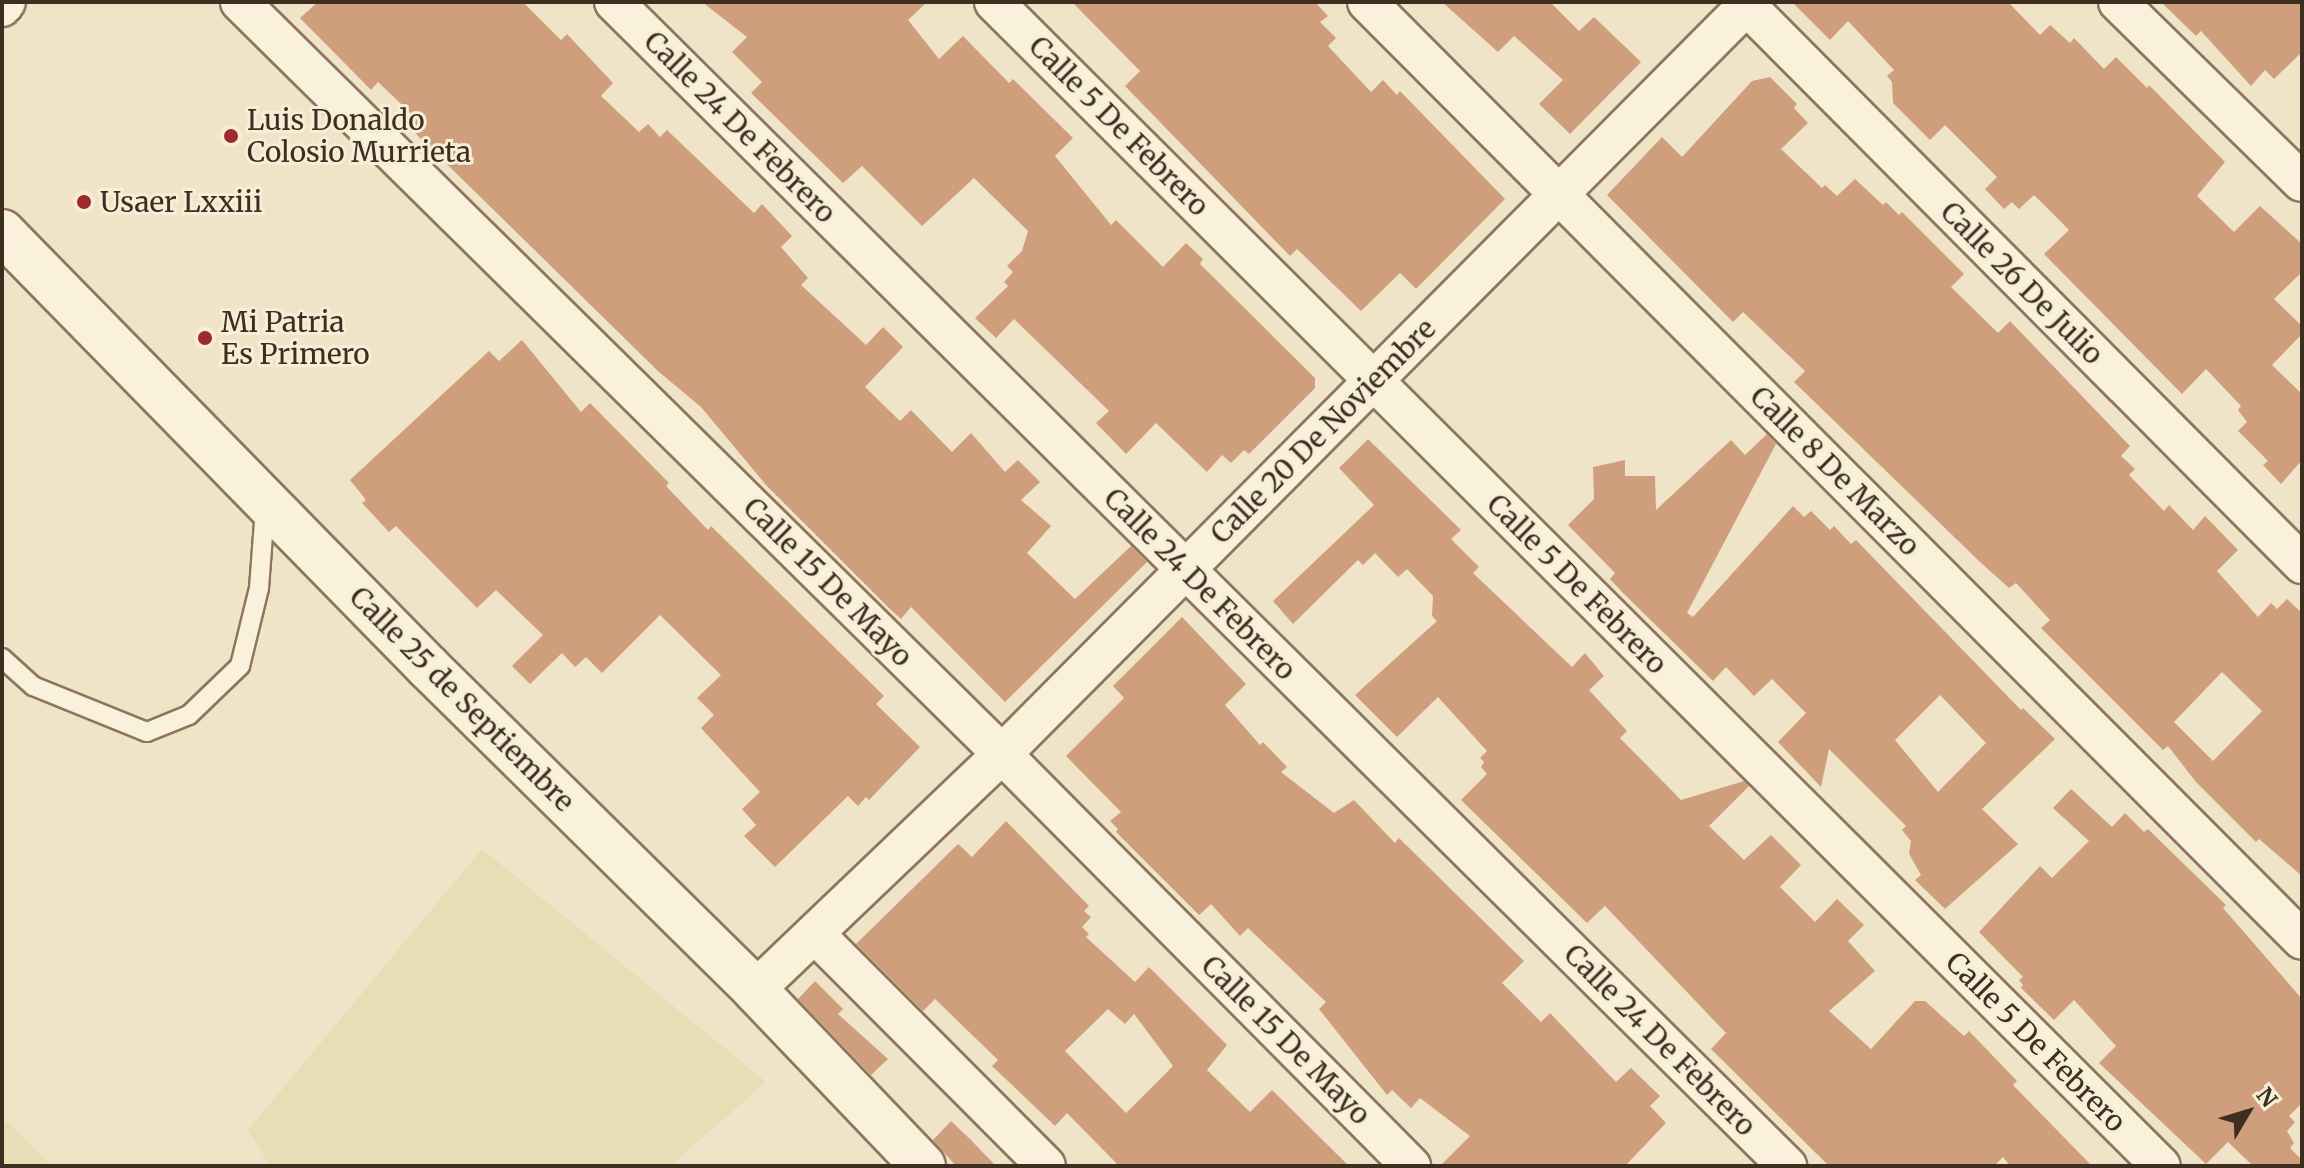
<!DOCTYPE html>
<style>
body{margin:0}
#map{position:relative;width:2304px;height:1168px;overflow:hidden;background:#f0e4c8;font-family:Merriweather,serif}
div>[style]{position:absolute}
.farmland>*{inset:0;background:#e6deb5}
.building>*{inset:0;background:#cf9f7d}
.roads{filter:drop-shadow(2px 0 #8d765c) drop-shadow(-2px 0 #8d765c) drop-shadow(0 2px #8d765c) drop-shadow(0 -2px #8d765c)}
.lane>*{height:18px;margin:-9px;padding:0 9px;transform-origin:9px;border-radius:9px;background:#faf1dc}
.street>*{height:38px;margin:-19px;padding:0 19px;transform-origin:19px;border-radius:19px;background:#faf1dc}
.secondary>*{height:44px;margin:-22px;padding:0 22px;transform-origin:22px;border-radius:22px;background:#faf1dc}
.dots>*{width:22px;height:22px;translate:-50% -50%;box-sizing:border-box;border:4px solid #f7eed8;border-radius:50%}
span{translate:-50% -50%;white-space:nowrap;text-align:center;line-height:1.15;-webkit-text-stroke:6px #f7eed8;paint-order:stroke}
.poi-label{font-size:28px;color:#3d2e20}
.left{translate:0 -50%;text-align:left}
.street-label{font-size:28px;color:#3d2e20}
.frame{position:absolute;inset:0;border:4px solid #3d2e20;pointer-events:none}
.north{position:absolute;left:2208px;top:1072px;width:80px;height:80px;-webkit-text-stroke:6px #f7eed8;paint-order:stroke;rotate:52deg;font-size:22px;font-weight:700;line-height:32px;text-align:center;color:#3d2e20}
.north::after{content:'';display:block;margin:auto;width:28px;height:36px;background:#3d2e20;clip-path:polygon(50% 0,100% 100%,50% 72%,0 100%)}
</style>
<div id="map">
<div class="farmland">
<i style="clip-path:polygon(482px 849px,766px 1082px,670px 1166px,270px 1166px,248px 1130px)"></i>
<i style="clip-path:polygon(2px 1121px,8px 1122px,51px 1166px,2px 1166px)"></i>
</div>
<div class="building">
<i style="clip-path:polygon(318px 2px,523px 2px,561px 40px,567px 34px,613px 83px,601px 96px,639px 132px,648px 124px,660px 137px,667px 130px,754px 213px,762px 204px,792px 236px,781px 247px,808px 278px,801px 285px,866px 345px,883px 327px,903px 347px,865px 387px,900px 421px,911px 410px,952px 452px,971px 433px,1005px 472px,1018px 460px,1040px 482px,1021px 500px,1051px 526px,1027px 553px,1075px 599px,1131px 546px,1147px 562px,1005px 702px,911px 607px,901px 619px,890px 609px,766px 485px,701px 407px,659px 372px,410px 128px,417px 119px,378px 82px,371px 90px,300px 18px)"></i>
<i style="clip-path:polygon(702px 2px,927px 2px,908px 20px,939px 59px,963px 36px,1009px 83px,1013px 79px,1073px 138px,1055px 156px,1111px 225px,1116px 220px,1163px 267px,1186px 243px,1203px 259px,1200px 264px,1315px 378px,1315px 388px,1249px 454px,1244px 450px,1231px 463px,1222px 455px,1207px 472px,1156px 423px,1126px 454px,1096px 423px,1109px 411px,1014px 319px,996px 338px,975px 318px,1008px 286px,1004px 282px,1013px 272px,1007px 266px,1022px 251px,1028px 231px,974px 178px,922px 226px,862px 166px,843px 183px,751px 93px,762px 82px,732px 52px,747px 37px)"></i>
<i style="clip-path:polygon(1072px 2px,1315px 2px,1328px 16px,1320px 22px,1336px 38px,1328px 46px,1371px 92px,1383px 80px,1397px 95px,1400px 91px,1505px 199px,1416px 289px,1400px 273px,1361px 311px,1297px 249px,1290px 256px,1125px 86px,1140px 71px)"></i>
<i style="clip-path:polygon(1442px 2px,1550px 2px,1579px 31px,1594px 17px,1641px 62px,1570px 134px,1539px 104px,1563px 80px,1514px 36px,1498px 52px)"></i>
<i style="clip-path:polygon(1792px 2px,2008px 2px,2040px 35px,2050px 25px,2070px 43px,2074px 38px,2104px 69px,2116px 57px,2147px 88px,2149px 85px,2225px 162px,2197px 196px,2234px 232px,2260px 206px,2302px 244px,2302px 272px,2274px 299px,2302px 326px,2302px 334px,2272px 365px,2302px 394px,2302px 460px,2281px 484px,2263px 465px,2268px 461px,2238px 431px,2247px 422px,2238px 410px,2241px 406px,2206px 369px,2182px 394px,2044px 254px,2069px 230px,2034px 195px,2019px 209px,2012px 202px,2004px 209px,1985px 189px,1997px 177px,1945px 125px,1930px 140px,1893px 103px,1892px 82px,1887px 76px,1894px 70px,1848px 21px,1830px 40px)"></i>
<i style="clip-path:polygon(2161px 2px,2302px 2px,2302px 52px,2274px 79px,2265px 70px,2251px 86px,2201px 31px,2196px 36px)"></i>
<i style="clip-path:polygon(evenodd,1770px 77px,1797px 104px,1794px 108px,1808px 123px,1781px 149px,1822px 188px,1825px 185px,1837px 196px,1855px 179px,1883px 205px,1886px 202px,1899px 215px,1902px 212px,1964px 274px,1951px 287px,1998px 333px,2010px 321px,2130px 446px,2121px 456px,2135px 469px,2129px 475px,2164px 511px,2169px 505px,2193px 530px,2205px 516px,2238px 550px,2217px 571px,2258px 617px,2271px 603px,2277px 609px,2287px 599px,2302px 613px,2302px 876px,2259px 839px,2256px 842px,2196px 782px,2168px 746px,2163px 750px,2041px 628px,2050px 620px,2016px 583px,2009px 588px,1979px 561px,1794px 382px,1805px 371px,1743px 312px,1733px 322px,1607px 195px,1662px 137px,1682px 157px,1752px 81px,1770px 77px,2222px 672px,2262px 711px,2213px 761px,2174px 722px,2222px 672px)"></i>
<i style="clip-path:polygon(522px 340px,581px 412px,590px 403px,669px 483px,666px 486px,708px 530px,711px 526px,884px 696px,876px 704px,920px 747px,869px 800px,866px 797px,858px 806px,848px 796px,775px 867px,744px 836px,756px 825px,742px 809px,760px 792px,701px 728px,714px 715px,697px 698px,721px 675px,660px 615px,602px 673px,586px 657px,575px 667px,562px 653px,530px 684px,512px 666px,543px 635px,496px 590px,477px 608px,396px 526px,389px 532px,362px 503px,366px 500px,350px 480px,489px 351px,499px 361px)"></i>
<i style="clip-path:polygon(evenodd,1767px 434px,1776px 444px,1687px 613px,1693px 617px,1793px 506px,1804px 517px,1811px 511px,1830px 530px,1834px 526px,1851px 544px,1856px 540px,2021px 710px,2023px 708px,2055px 739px,1982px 809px,2018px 844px,1945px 909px,1915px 880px,1921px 875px,1909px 854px,1911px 841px,1902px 830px,1906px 826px,1829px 749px,1821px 787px,1778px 742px,1806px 713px,1772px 679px,1754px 696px,1726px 667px,1713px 681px,1623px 593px,1610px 579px,1615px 573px,1568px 525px,1594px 499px,1593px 467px,1625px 460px,1625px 476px,1655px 476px,1656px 510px,1731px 440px,1745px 455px,1767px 434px,1940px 695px,1986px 743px,1938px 792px,1895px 740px,1940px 695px)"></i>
<i style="clip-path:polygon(1368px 439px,1461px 530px,1451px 539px,1479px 567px,1473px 573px,1572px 667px,1585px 653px,1604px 676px,1589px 690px,1627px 731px,1620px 738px,1681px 800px,1744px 781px,1749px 786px,1709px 826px,1744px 860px,1771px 835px,1801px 865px,1780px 887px,1815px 922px,1837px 899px,1864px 925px,1848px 941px,1875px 971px,1829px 1011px,1871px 1049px,1915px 1001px,1925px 1001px,1964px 1036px,1969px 1031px,2017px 1081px,2013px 1085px,2092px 1166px,2010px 1166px,2003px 1157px,1994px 1166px,1829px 1166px,1711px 1049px,1726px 1033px,1605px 906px,1587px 923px,1461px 800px,1487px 774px,1481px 767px,1484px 762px,1480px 758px,1487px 751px,1438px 697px,1397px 737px,1355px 695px,1437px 621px,1432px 616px,1433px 596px,1407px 569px,1398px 577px,1375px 553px,1363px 565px,1358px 560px,1293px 624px,1273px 601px,1374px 505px,1339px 468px)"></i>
<i style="clip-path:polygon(1182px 617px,1246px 684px,1225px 705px,1260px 745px,1263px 742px,1287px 767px,1281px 772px,1334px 813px,1354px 800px,1395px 843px,1399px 838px,1524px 961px,1502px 983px,1541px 1022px,1550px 1013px,1616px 1082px,1631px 1068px,1660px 1096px,1650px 1106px,1666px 1123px,1625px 1166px,1440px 1166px,1470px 1136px,1420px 1098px,1411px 1108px,1392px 1090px,1387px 1095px,1319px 1009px,1326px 1002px,1248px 928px,1240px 936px,1211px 904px,1199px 915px,1116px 832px,1118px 829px,1110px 821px,1121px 812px,1066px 756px,1124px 698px,1113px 686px)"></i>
<i style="clip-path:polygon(2071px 789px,2112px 827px,2125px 813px,2144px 832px,2148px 829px,2226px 905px,2223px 908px,2302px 999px,2302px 1103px,2289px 1116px,2295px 1122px,2287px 1131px,2294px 1143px,2290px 1148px,2302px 1160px,2302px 1166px,2253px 1166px,2228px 1142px,2206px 1164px,2099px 1063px,2116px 1046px,2074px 1000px,2054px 1020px,2021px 988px,2023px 985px,2019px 980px,2023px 977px,1979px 932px,2040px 866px,2052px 878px,2089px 841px,2053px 808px)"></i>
<i style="clip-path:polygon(evenodd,1006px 821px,1089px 906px,1084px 911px,1091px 917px,1082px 927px,1089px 934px,1086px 937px,1135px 982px,1149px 967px,1227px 1045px,1207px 1070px,1250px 1112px,1272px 1090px,1349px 1166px,1119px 1166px,1067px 1113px,1055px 1126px,992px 1066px,998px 1060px,935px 999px,923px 1011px,856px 944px,958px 844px,972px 857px,1006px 821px,1108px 1009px,1125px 1024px,1134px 1014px,1173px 1066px,1126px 1113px,1065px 1051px,1108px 1009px)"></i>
<i style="clip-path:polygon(815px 981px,843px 1009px,838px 1014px,888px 1059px,871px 1075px,798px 999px)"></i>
<i style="clip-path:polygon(951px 1121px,970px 1139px,996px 1166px,956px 1166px,933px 1140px)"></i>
</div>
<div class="roads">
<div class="lane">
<i style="left:2px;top:658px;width:42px;rotate:42.1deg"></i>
<i style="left:33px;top:686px;width:123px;rotate:22deg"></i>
<i style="left:147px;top:732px;width:45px;rotate:-22deg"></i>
<i style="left:189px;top:715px;width:71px;rotate:-43.9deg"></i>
<i style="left:240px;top:666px;width:80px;rotate:-76.3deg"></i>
<i style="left:259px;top:588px;width:80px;rotate:-85.7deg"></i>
</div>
<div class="street">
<i style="left:240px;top:2px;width:1071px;rotate:44.62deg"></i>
<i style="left:1002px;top:754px;width:581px;rotate:45.21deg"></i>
<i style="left:614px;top:2px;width:1653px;rotate:44.78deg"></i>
<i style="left:994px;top:2px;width:1648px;rotate:44.93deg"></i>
<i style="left:1367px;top:2px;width:1324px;rotate:45.09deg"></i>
<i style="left:1743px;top:2px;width:793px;rotate:45.15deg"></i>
<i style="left:2118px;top:2px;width:257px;rotate:44.4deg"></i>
<i style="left:2px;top:7px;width:6px;rotate:-51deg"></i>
<i style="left:815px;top:934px;width:327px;rotate:45.1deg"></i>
<i style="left:755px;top:990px;width:342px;rotate:-43.7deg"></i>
<i style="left:1002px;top:754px;width:1061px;rotate:-45.15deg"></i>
</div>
<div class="secondary">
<i style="left:2px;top:232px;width:610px;rotate:45.6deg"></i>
<i style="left:429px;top:668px;width:458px;rotate:44.6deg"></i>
<i style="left:755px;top:990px;width:243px;rotate:46.3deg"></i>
</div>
</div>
<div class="dots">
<i style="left:231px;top:136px;background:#9e2a2b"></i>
<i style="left:84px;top:202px;background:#9e2a2b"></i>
<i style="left:205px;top:338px;background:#9e2a2b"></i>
</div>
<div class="poi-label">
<span class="left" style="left:247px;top:136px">Luis Donaldo<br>Colosio Murrieta</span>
<span class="left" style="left:100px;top:202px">Usaer Lxxiii</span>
<span class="left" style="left:221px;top:338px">Mi Patria<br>Es Primero</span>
</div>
<div class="street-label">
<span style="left:1119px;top:126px;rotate:45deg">Calle 5 De Febrero</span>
<span style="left:740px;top:127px;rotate:45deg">Calle 24 De Febrero</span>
<span style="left:2022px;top:283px;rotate:45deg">Calle 26 De Julio</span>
<span style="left:1323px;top:431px;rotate:-45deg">Calle 20 De Noviembre</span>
<span style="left:1835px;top:471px;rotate:45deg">Calle 8 De Marzo</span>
<span style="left:828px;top:582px;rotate:45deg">Calle 15 De Mayo</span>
<span style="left:1200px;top:584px;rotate:45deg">Calle 24 De Febrero</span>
<span style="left:1577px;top:584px;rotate:45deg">Calle 5 De Febrero</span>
<span style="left:462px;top:699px;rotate:45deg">Calle 25 de Septiembre</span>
<span style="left:1286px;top:1040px;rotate:45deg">Calle 15 De Mayo</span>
<span style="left:1660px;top:1040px;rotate:45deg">Calle 24 De Febrero</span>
<span style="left:2036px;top:1042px;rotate:45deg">Calle 5 De Febrero</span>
</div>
<div class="frame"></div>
<div class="north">N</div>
</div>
